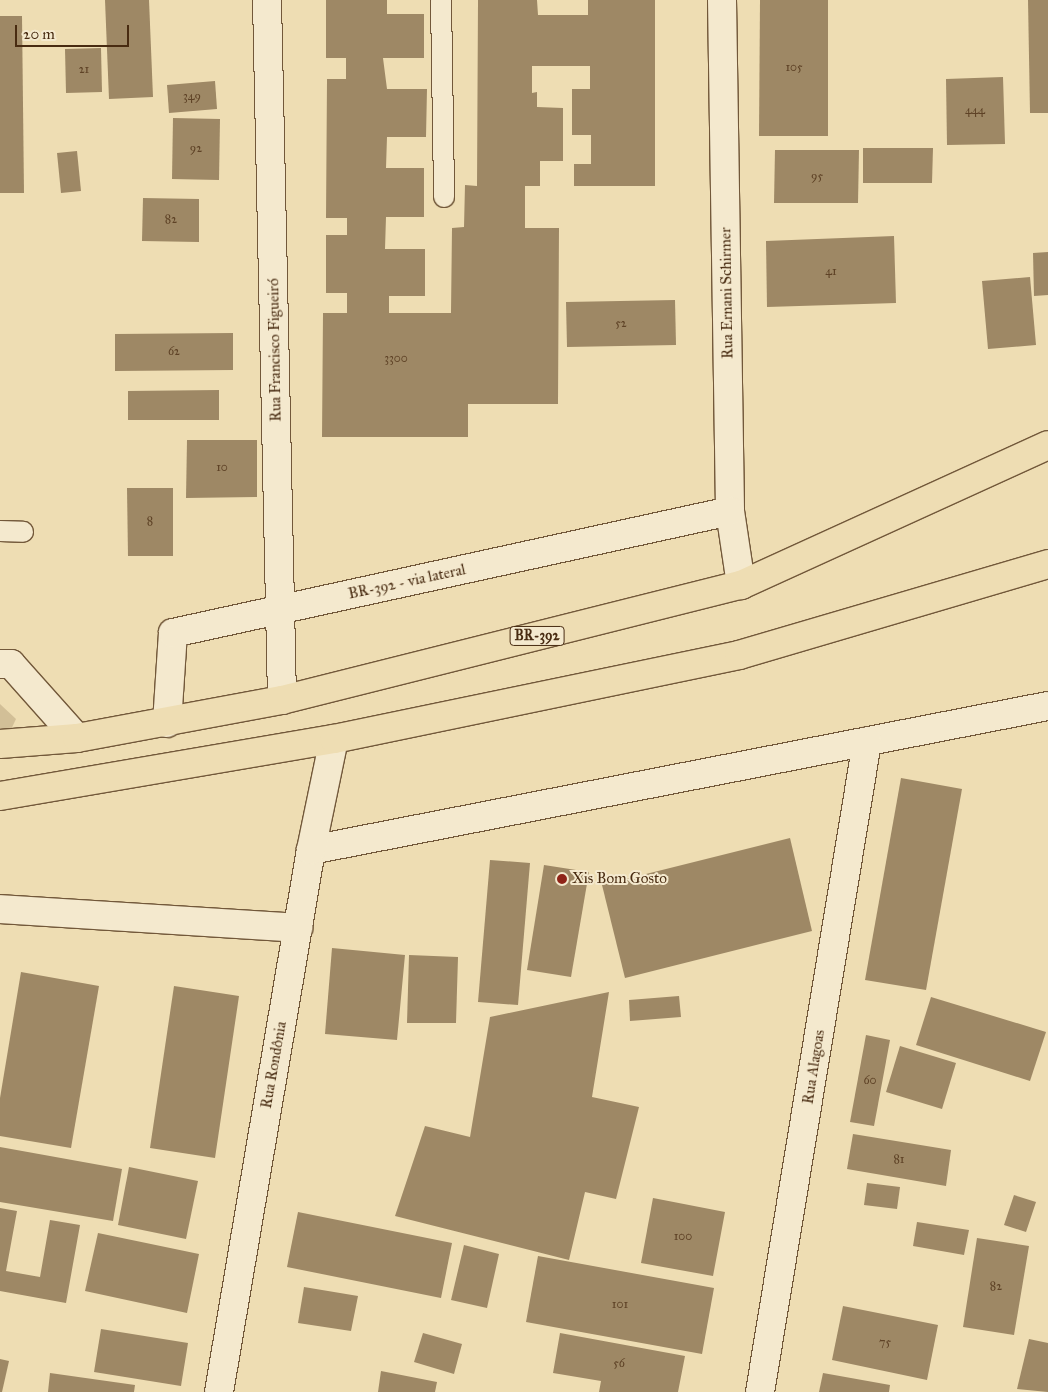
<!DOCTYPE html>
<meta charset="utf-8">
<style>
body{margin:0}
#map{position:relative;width:1048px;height:1392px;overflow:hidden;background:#eeddb3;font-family:"IM FELL Great Primer",serif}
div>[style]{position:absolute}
.green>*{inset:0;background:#d2bf97}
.building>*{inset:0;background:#9e8865}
.roads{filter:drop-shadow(1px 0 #72583a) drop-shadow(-1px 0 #72583a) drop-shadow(0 1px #72583a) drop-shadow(0 -1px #72583a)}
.service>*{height:20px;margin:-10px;padding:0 10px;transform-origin:10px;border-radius:10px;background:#f4e9ce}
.minor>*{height:28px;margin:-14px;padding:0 14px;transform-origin:14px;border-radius:14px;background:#f4e9ce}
.trunk>*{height:28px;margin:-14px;padding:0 14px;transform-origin:14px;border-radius:14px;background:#eeddb3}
.dots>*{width:14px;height:14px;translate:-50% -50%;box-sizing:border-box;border:2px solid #f4e9ce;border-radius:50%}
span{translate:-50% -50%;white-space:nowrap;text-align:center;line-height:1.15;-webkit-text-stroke:4px #f4e9ce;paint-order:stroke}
.number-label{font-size:12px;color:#5e4226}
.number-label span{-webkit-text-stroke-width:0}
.shield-label span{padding:1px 4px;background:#f4e9ce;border:1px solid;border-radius:4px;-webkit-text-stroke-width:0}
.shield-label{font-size:14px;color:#482b11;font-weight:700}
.street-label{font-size:15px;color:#482b11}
.poi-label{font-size:15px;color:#482b11}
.left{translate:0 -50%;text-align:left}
.scale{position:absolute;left:15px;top:25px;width:114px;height:22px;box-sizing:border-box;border:2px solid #482b11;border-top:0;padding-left:6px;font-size:15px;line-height:18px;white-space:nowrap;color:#482b11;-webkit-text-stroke:4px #f4e9ce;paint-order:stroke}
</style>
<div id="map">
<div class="green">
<i style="clip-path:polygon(0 704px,16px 719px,8px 736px,0 737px)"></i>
</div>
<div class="building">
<i style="clip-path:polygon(105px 0,149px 0,153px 97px,109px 99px)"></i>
<i style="clip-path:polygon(326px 0,387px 0,387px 14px,424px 14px,424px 58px,383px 58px,387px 89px,427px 89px,426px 137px,387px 137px,386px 168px,424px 168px,424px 217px,386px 217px,385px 249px,425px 249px,425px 296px,389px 296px,389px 313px,451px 313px,452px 228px,464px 227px,465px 185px,477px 186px,478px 0,537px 0,538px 15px,588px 15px,588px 0,655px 0,655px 186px,574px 186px,574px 164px,591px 164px,591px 135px,572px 135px,572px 89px,590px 89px,590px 66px,532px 66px,532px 93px,537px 92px,537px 107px,563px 108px,563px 161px,540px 161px,540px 186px,525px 186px,525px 228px,559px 228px,558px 404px,468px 404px,468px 437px,322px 437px,323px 313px,347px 313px,347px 293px,326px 293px,326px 235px,347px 235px,347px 218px,326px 218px,327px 79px,346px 79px,346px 58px,326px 58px)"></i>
<i style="clip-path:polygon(760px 0,828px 0,828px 136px,759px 136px)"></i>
<i style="clip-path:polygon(1028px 0,1048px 0,1048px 113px,1030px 113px)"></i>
<i style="clip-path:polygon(0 16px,22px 16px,24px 193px,0 193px)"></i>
<i style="clip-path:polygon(101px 48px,102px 92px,66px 93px,65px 49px)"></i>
<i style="clip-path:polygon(1003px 77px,1005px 144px,947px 145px,946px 79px)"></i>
<i style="clip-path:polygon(215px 81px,217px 109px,169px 113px,167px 85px)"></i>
<i style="clip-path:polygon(173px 118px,220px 119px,219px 180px,172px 179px)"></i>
<i style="clip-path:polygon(863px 148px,933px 148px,932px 183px,863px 183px)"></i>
<i style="clip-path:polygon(775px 150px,859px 150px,858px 203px,774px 203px)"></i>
<i style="clip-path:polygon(77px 151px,81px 191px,61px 193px,57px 153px)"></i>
<i style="clip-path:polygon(143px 198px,199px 199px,199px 242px,142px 241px)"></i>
<i style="clip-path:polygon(894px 236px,896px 303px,767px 307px,766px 241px)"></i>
<i style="clip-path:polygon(1048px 252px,1048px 295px,1034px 296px,1033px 253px)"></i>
<i style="clip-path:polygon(1030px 277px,1036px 345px,988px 349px,982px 281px)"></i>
<i style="clip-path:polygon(675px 300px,676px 345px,567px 347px,566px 302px)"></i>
<i style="clip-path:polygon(233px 333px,233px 370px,115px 371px,115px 334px)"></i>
<i style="clip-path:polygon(219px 390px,219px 420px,128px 420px,128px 391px)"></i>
<i style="clip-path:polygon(187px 440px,257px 440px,257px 497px,186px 498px)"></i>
<i style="clip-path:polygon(127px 488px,173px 488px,173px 556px,128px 556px)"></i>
<i style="clip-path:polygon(901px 778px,962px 789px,926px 990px,865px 980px)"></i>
<i style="clip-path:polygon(790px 838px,812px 931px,625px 978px,602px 885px)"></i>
<i style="clip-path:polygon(490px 860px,530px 863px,518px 1005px,478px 1002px)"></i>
<i style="clip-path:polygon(544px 865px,589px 872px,571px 977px,527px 970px)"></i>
<i style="clip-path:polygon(332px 948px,405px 955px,397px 1040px,325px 1034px)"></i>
<i style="clip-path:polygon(409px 955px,458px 957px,456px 1023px,407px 1023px)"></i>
<i style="clip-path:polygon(21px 972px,99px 986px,71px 1148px,0 1136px,0 1098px)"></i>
<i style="clip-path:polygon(174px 986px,239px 996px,215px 1158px,150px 1148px)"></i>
<i style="clip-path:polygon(609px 992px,592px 1097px,639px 1107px,616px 1199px,585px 1192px,569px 1260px,395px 1216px,425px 1126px,470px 1137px,490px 1017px)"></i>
<i style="clip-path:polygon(679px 996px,681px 1017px,630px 1021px,629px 1000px)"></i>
<i style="clip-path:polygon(931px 997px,1046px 1032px,1030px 1081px,916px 1045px)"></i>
<i style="clip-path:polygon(866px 1035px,890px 1040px,874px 1126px,850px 1122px)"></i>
<i style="clip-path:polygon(900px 1046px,956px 1063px,942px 1109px,886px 1092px)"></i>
<i style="clip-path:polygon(853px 1134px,951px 1150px,946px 1186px,847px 1169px)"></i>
<i style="clip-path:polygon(0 1147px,122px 1169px,113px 1221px,0 1202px)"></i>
<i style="clip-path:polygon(129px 1167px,198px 1181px,186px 1239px,118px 1225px)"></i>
<i style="clip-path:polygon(867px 1183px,900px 1187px,897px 1209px,864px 1205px)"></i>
<i style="clip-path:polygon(1014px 1195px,1036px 1202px,1026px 1232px,1004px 1225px)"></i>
<i style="clip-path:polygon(653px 1198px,725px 1212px,713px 1276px,641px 1263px)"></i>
<i style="clip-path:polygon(0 1208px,17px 1211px,6px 1271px,40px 1277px,50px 1220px,80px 1225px,66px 1303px,0 1291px)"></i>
<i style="clip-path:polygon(298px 1212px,452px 1243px,441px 1298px,287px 1267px)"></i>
<i style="clip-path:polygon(917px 1222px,969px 1230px,964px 1255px,913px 1246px)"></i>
<i style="clip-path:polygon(98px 1233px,199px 1254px,187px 1313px,85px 1291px)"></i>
<i style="clip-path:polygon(977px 1238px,1029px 1246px,1014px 1335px,963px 1327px)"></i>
<i style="clip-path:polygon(464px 1245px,499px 1254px,487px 1308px,451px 1300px)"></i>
<i style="clip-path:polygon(538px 1256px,714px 1288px,702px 1354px,526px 1322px)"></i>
<i style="clip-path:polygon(304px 1287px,358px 1296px,351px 1331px,298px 1323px)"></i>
<i style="clip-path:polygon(843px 1306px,938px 1325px,927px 1380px,832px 1360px)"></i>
<i style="clip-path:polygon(101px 1329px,188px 1343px,181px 1386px,94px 1372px)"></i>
<i style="clip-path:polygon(423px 1333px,462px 1344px,454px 1374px,414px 1362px)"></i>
<i style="clip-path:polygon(560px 1333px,685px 1356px,678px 1392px,599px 1392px,601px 1381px,553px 1373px)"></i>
<i style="clip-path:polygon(1029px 1339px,1048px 1343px,1048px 1392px,1017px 1389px)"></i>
<i style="clip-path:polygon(0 1359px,9px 1361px,2px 1392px,0 1392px)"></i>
<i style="clip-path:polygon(381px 1371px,437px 1382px,435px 1392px,378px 1392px)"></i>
<i style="clip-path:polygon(50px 1373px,135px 1385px,134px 1392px,48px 1392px)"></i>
<i style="clip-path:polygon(823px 1373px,890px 1385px,889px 1392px,819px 1392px)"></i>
</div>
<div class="roads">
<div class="service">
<i style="left:441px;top:0;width:197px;rotate:89.1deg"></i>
<i style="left:0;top:531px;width:23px;rotate:2deg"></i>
</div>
<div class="minor">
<i style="left:267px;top:0;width:700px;rotate:88.77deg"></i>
<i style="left:722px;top:0;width:511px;rotate:89.1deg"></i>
<i style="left:730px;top:511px;width:75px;rotate:81.5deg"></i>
<i style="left:0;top:664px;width:11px"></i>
<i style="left:11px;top:664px;width:99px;rotate:48.3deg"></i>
<i style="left:167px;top:723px;width:90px;rotate:-86.2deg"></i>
<i style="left:173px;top:633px;width:570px;rotate:-12.35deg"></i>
<i style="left:311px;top:850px;width:751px;rotate:-11.06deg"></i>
<i style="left:0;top:909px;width:299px;rotate:3.6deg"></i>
<i style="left:219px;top:1392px;width:550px;rotate:-80.37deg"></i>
<i style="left:311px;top:850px;width:113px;rotate:-78.3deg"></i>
<i style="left:760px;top:1392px;width:659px;rotate:-80.65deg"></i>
</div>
<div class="trunk">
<i style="left:0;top:744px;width:77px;rotate:-4.5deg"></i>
<i style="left:77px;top:738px;width:208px;rotate:-10.5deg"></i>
<i style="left:282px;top:700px;width:473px;rotate:-14.1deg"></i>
<i style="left:741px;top:585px;width:337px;rotate:-24.5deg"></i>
<i style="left:0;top:796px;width:339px;rotate:-9.7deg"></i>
<i style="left:334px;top:739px;width:414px;rotate:-11.7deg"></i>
<i style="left:739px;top:655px;width:322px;rotate:-16.4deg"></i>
</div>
</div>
<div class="dots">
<i style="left:562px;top:879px;background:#8f2418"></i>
</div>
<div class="number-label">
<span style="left:794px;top:68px">105</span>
<span style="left:84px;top:70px">21</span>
<span style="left:192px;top:97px">349</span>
<span style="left:975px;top:111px">444</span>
<span style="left:196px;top:149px">92</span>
<span style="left:817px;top:177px">95</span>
<span style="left:171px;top:220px">82</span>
<span style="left:831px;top:272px">41</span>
<span style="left:621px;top:324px">52</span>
<span style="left:174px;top:352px">62</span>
<span style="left:396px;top:359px">3300</span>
<span style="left:222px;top:468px">10</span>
<span style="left:150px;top:522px">8</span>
<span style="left:870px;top:1081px">60</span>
<span style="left:899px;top:1160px">81</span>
<span style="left:683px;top:1237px">100</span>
<span style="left:996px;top:1287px">82</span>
<span style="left:620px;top:1305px">101</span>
<span style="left:885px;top:1343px">75</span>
<span style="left:619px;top:1364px">56</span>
</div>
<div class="shield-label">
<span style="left:537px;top:636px">BR-392</span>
</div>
<div class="street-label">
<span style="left:727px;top:293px;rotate:-91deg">Rua Ernani Schirmer</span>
<span style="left:275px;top:350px;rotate:-91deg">Rua Francisco Figueiró</span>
<span style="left:407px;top:582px;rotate:-12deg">BR-392 - via lateral</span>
<span style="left:274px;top:1065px;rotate:-80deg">Rua Rondônia</span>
<span style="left:814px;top:1067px;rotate:-81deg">Rua Alagoas</span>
</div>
<div class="poi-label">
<span class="left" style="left:572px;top:879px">Xis Bom Gosto</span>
</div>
<div class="scale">20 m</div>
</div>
